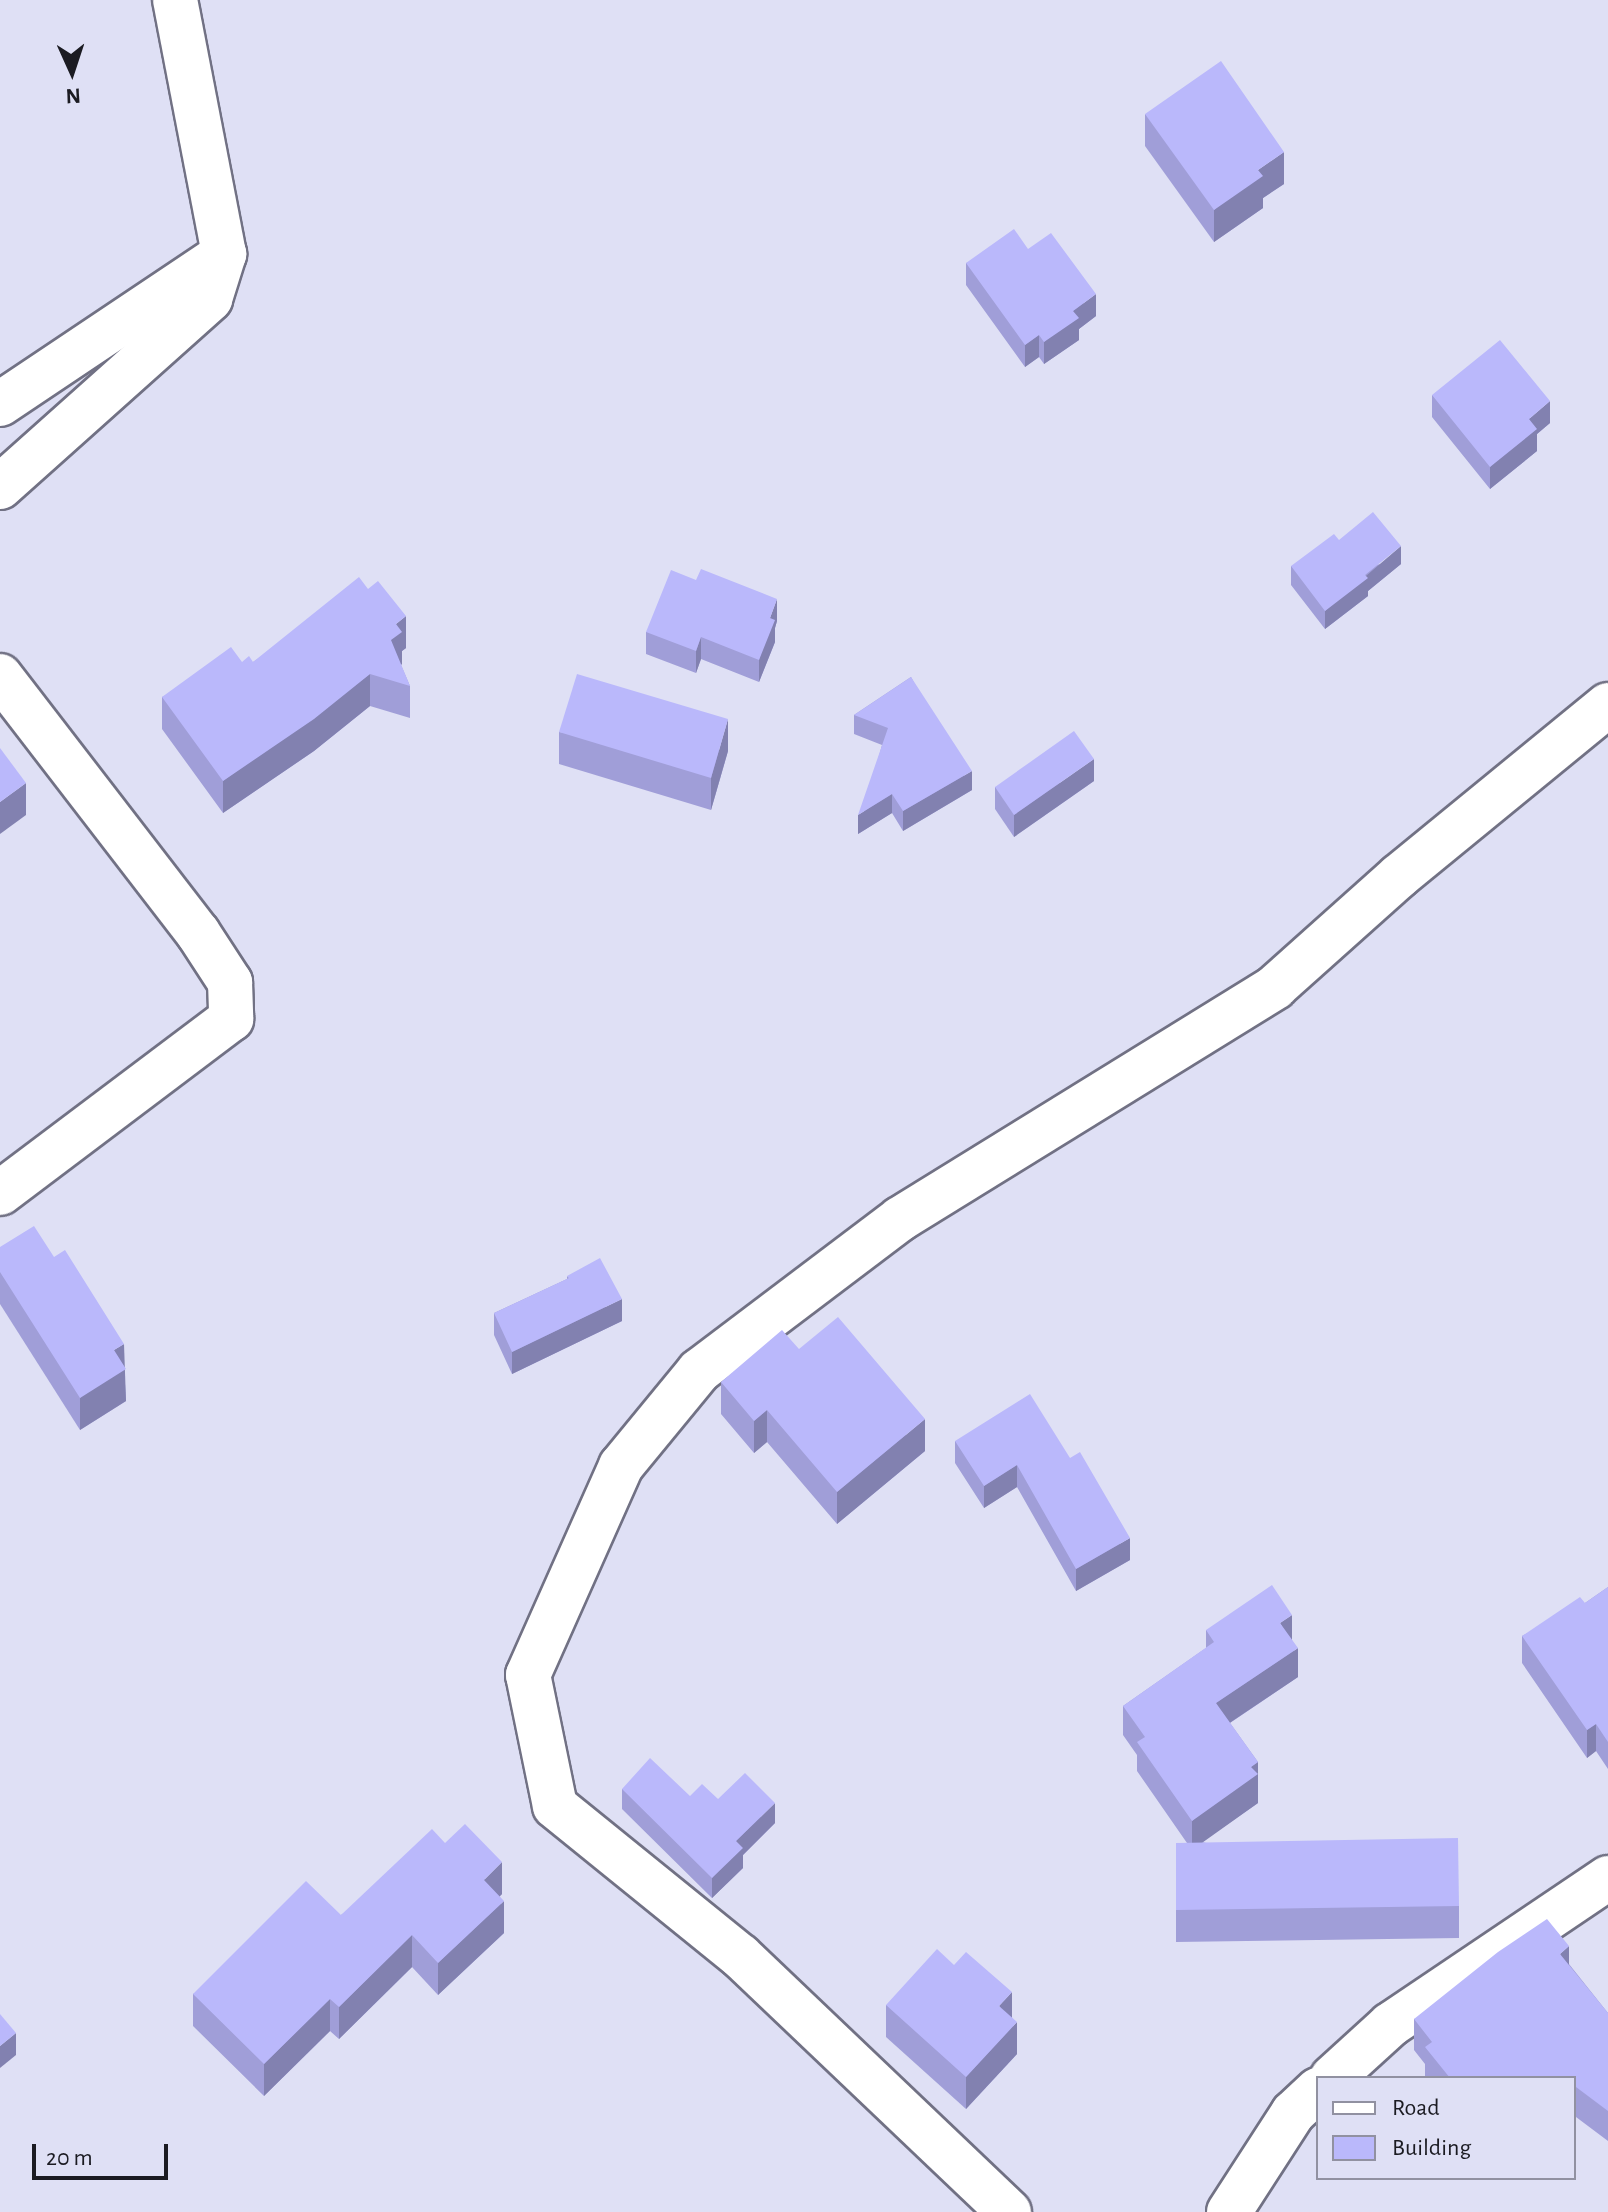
<!DOCTYPE html>
<style>
body{margin:0}
#map{position:relative;width:1608px;height:2212px;overflow:hidden;background:#dfe0f5;font-family:"Alegreya Sans",sans-serif}
div>[style]{position:absolute}
.roads{filter:drop-shadow(2px 0 #717184) drop-shadow(-2px 0 #717184) drop-shadow(0 2px #717184) drop-shadow(0 -2px #717184)}
.minor>*{height:44px;margin:-22px;padding:0 22px;transform-origin:22px;border-radius:22px;background:#fff}
.wall>*{inset:0;background:#a09ed8}
.shaded-wall>*{inset:0;background:#8281b0}
.building>*{inset:0;background:#bab8fb}
span{translate:-50% -50%;white-space:nowrap;text-align:center;line-height:1.15;-webkit-text-stroke:8px #dfe0f5;paint-order:stroke}
.legend{position:absolute;left:1316px;top:2076px;width:260px;height:104px;box-sizing:border-box;background:#dfe0f5;border:2px solid #9191a1;margin:0;padding:10px 14px;list-style:none;font-size:24px;color:#1b1b22}
.legend li{display:flex;align-items:center;gap:16px;height:40px}
.legend b{width:40px;border:2px solid #9191a1}
.north{position:absolute;left:32px;top:32px;width:80px;height:80px;-webkit-text-stroke:6px #dfe0f5;paint-order:stroke;rotate:177deg;font-size:22px;font-weight:700;line-height:32px;text-align:center;color:#1b1b22}
.north::after{content:'';display:block;margin:auto;width:28px;height:36px;background:#1b1b22;clip-path:polygon(50% 0,100% 100%,50% 72%,0 100%)}
.scale{position:absolute;left:32px;top:2144px;width:136px;height:36px;box-sizing:border-box;border:4px solid #1b1b22;border-top:0;padding-left:10px;font-size:24px;line-height:28px;white-space:nowrap;color:#1b1b22;-webkit-text-stroke:6px #dfe0f5;paint-order:stroke}
</style>
<div id="map">
<div class="roads">
<div class="minor">
<i style="left:0;top:404px;width:270px;rotate:-33.8deg"></i>
<i style="left:0;top:487px;width:282px;rotate:-41.8deg"></i>
<i style="left:210px;top:299px;width:47px;rotate:-72.7deg"></i>
<i style="left:224px;top:254px;width:259px;rotate:-100.9deg"></i>
<i style="left:0;top:676px;width:324px;rotate:52.4deg"></i>
<i style="left:198px;top:933px;width:59px;rotate:56.9deg"></i>
<i style="left:230px;top:982px;width:37px;rotate:88deg"></i>
<i style="left:231px;top:1019px;width:289px;rotate:143deg"></i>
<i style="left:1332px;top:2078px;width:79px;rotate:-42.4deg"></i>
<i style="left:1390px;top:2025px;width:263px;rotate:-34deg"></i>
<i style="left:1009px;top:2212px;width:371px;rotate:-136.4deg"></i>
<i style="left:740px;top:1956px;width:238px;rotate:-141deg"></i>
<i style="left:555px;top:1806px;width:134px;rotate:-101.6deg"></i>
<i style="left:528px;top:1675px;width:229px;rotate:-66deg"></i>
<i style="left:621px;top:1466px;width:123px;rotate:-50.6deg"></i>
<i style="left:699px;top:1371px;width:252px;rotate:-37.1deg"></i>
<i style="left:900px;top:1219px;width:441px;rotate:-31.7deg"></i>
<i style="left:1275px;top:987px;width:166px;rotate:-41.8deg"></i>
<i style="left:1399px;top:876px;width:270px;rotate:-39.3deg"></i>
<i style="left:1229px;top:2212px;width:118px;rotate:-57.1deg"></i>
<i style="left:1293px;top:2113px;width:34px;rotate:-43deg"></i>
</div>
</div>
<div class="wall">
<i style="clip-path:polygon(1145px 114px,1284px 184px,1263px 198px,1263px 208px,1214px 242px,1145px 146px)"></i>
<i style="clip-path:polygon(1028px 249px,1096px 316px,1079px 329px,1079px 340px,1044px 364px,1039px 357px,1025px 367px,966px 285px,966px 263px)"></i>
<i style="clip-path:polygon(1432px 395px,1550px 423px,1537px 434px,1537px 451px,1490px 489px,1432px 417px)"></i>
<i style="clip-path:polygon(1401px 564px,1368px 591px,1368px 596px,1325px 629px,1291px 585px,1291px 566px)"></i>
<i style="clip-path:polygon(368px 589px,406px 648px,402px 651px,402px 664px,401px 665px,410px 686px,410px 718px,370px 706px,314px 751px,223px 813px,162px 729px,162px 697px,242px 662px,253px 662px)"></i>
<i style="clip-path:polygon(777px 621px,775px 628px,775px 642px,759px 682px,701px 659px,696px 673px,646px 654px,646px 632px)"></i>
<i style="clip-path:polygon(911px 677px,972px 790px,903px 831px,892px 813px,858px 834px,882px 745px,854px 734px,854px 715px)"></i>
<i style="clip-path:polygon(559px 732px,728px 751px,711px 810px,559px 764px)"></i>
<i style="clip-path:polygon(1094px 781px,1014px 837px,995px 809px,995px 787px)"></i>
<i style="clip-path:polygon(0 1247px,124px 1367px,126px 1401px,80px 1430px,0 1304px)"></i>
<i style="clip-path:polygon(567px 1276px,622px 1321px,512px 1374px,494px 1335px,494px 1313px,567px 1279px)"></i>
<i style="clip-path:polygon(799px 1349px,925px 1451px,837px 1524px,767px 1442px,754px 1453px,721px 1414px,721px 1382px)"></i>
<i style="clip-path:polygon(955px 1441px,1070px 1458px,1130px 1560px,1076px 1591px,1017px 1487px,984px 1508px,955px 1463px)"></i>
<i style="clip-path:polygon(1608px 1587px,1608px 1769px,1596px 1751px,1587px 1758px,1522px 1663px,1522px 1636px,1585px 1603px)"></i>
<i style="clip-path:polygon(1206px 1630px,1292px 1640px,1298px 1677px,1230px 1723px,1258px 1762px,1258px 1803px,1202px 1842px,1459px 1906px,1459px 1938px,1176px 1942px,1176px 1843px,1187px 1843px,1137px 1771px,1137px 1755px,1123px 1735px,1123px 1706px,1206px 1648px)"></i>
<i style="clip-path:polygon(622px 1789px,718px 1799px,775px 1823px,743px 1855px,743px 1868px,712px 1898px,622px 1809px)"></i>
<i style="clip-path:polygon(445px 1843px,502px 1894px,500px 1896px,504px 1933px,438px 1995px,412px 1967px,339px 2039px,330px 2031px,264px 2096px,193px 2026px,193px 1994px,341px 1915px)"></i>
<i style="clip-path:polygon(1569px 1964px,1608px 2013px,1608px 2141px,1576px 2117px,1574px 2119px,1574px 2078px,1425px 2078px,1425px 2064px,1414px 2050px,1414px 2019px)"></i>
<i style="clip-path:polygon(886px 2005px,1012px 2017px,1017px 2054px,966px 2109px,886px 2037px)"></i>
</div>
<div class="shaded-wall">
<i style="clip-path:polygon(1284px 152px,1284px 184px,1263px 198px,1263px 208px,1214px 242px,1214px 210px,1258px 170px)"></i>
<i style="clip-path:polygon(1096px 294px,1096px 316px,1079px 329px,1079px 340px,1044px 364px,1044px 342px,1073px 311px)"></i>
<i style="clip-path:polygon(1039px 335px,1039px 357px,1025px 367px,1025px 345px)"></i>
<i style="clip-path:polygon(1550px 401px,1550px 423px,1537px 434px,1537px 451px,1490px 489px,1490px 467px,1529px 419px)"></i>
<i style="clip-path:polygon(1401px 546px,1401px 564px,1368px 591px,1368px 596px,1325px 629px,1325px 611px)"></i>
<i style="clip-path:polygon(777px 599px,777px 621px,775px 628px,775px 642px,759px 682px,759px 660px,770px 618px)"></i>
<i style="clip-path:polygon(406px 616px,406px 648px,402px 651px,402px 664px,391px 672px,391px 640px,396px 624px)"></i>
<i style="clip-path:polygon(701px 637px,701px 659px,696px 673px,696px 651px)"></i>
<i style="clip-path:polygon(370px 674px,370px 706px,314px 751px,223px 813px,223px 781px)"></i>
<i style="clip-path:polygon(728px 719px,728px 751px,711px 810px,711px 778px)"></i>
<i style="clip-path:polygon(1094px 759px,1094px 781px,1014px 837px,1014px 815px)"></i>
<i style="clip-path:polygon(972px 771px,972px 790px,903px 831px,903px 811px)"></i>
<i style="clip-path:polygon(26px 783px,26px 815px,0 834px,0 802px)"></i>
<i style="clip-path:polygon(892px 794px,892px 813px,858px 834px,858px 815px)"></i>
<i style="clip-path:polygon(622px 1299px,622px 1321px,512px 1374px,512px 1352px)"></i>
<i style="clip-path:polygon(124px 1344px,126px 1401px,80px 1430px,80px 1398px,114px 1350px)"></i>
<i style="clip-path:polygon(767px 1410px,767px 1442px,754px 1453px,754px 1421px)"></i>
<i style="clip-path:polygon(925px 1419px,925px 1451px,837px 1524px,837px 1492px)"></i>
<i style="clip-path:polygon(1017px 1465px,1017px 1487px,984px 1508px,984px 1486px)"></i>
<i style="clip-path:polygon(1130px 1538px,1130px 1560px,1076px 1591px,1076px 1569px)"></i>
<i style="clip-path:polygon(1292px 1615px,1292px 1644px,1280px 1623px)"></i>
<i style="clip-path:polygon(1298px 1648px,1298px 1677px,1216px 1732px,1216px 1703px)"></i>
<i style="clip-path:polygon(1596px 1724px,1596px 1751px,1587px 1758px,1587px 1730px)"></i>
<i style="clip-path:polygon(1258px 1762px,1258px 1803px,1192px 1850px,1192px 1821px,1251px 1767px)"></i>
<i style="clip-path:polygon(775px 1803px,775px 1823px,743px 1855px,743px 1868px,712px 1898px,712px 1878px,736px 1841px)"></i>
<i style="clip-path:polygon(502px 1862px,502px 1894px,484px 1912px,484px 1880px)"></i>
<i style="clip-path:polygon(504px 1901px,504px 1933px,438px 1995px,438px 1963px)"></i>
<i style="clip-path:polygon(412px 1935px,412px 1967px,339px 2039px,339px 2007px)"></i>
<i style="clip-path:polygon(1569px 1946px,1569px 1977px,1560px 1954px)"></i>
<i style="clip-path:polygon(1012px 1992px,1012px 2024px,999px 2006px)"></i>
<i style="clip-path:polygon(330px 1999px,330px 2031px,264px 2096px,264px 2064px)"></i>
<i style="clip-path:polygon(1017px 2022px,1017px 2054px,966px 2109px,966px 2077px)"></i>
<i style="clip-path:polygon(16px 2033px,16px 2055px,0 2068px,0 2046px)"></i>
<i style="clip-path:polygon(1576px 2087px,1576px 2117px,1574px 2119px,1574px 2089px)"></i>
</div>
<div class="building">
<i style="clip-path:polygon(1221px 61px,1284px 152px,1258px 170px,1263px 176px,1214px 210px,1145px 114px)"></i>
<i style="clip-path:polygon(1014px 229px,1028px 249px,1051px 233px,1096px 294px,1073px 311px,1079px 318px,1044px 342px,1039px 335px,1025px 345px,966px 263px)"></i>
<i style="clip-path:polygon(1500px 340px,1550px 401px,1529px 419px,1537px 429px,1490px 467px,1432px 395px)"></i>
<i style="clip-path:polygon(1373px 512px,1401px 546px,1365px 575px,1368px 578px,1325px 611px,1291px 566px,1334px 534px,1339px 540px)"></i>
<i style="clip-path:polygon(701px 569px,777px 599px,770px 618px,775px 620px,759px 660px,701px 637px,696px 651px,646px 632px,671px 570px,696px 580px)"></i>
<i style="clip-path:polygon(359px 577px,368px 589px,378px 581px,406px 616px,396px 624px,402px 632px,391px 640px,410px 686px,370px 674px,314px 719px,223px 781px,162px 697px,231px 647px,242px 662px,249px 656px,253px 662px)"></i>
<i style="clip-path:polygon(577px 674px,728px 719px,711px 778px,559px 732px)"></i>
<i style="clip-path:polygon(911px 677px,972px 771px,903px 811px,892px 794px,858px 815px,888px 728px,854px 715px)"></i>
<i style="clip-path:polygon(1074px 731px,1094px 759px,1014px 815px,995px 787px)"></i>
<i style="clip-path:polygon(0 748px,26px 783px,0 802px)"></i>
<i style="clip-path:polygon(34px 1226px,54px 1257px,65px 1250px,124px 1344px,114px 1350px,126px 1369px,80px 1398px,0 1272px,0 1247px)"></i>
<i style="clip-path:polygon(600px 1258px,622px 1299px,512px 1352px,494px 1313px,569px 1278px,567px 1276px)"></i>
<i style="clip-path:polygon(838px 1317px,925px 1419px,837px 1492px,767px 1410px,754px 1421px,721px 1382px,782px 1330px,799px 1349px)"></i>
<i style="clip-path:polygon(1030px 1394px,1070px 1458px,1080px 1452px,1130px 1538px,1076px 1569px,1017px 1465px,984px 1486px,955px 1441px)"></i>
<i style="clip-path:polygon(1272px 1585px,1292px 1615px,1280px 1623px,1298px 1648px,1216px 1703px,1258px 1762px,1251px 1767px,1258px 1774px,1192px 1821px,1137px 1742px,1145px 1737px,1123px 1706px,1214px 1642px,1206px 1630px)"></i>
<i style="clip-path:polygon(1608px 1587px,1608px 1742px,1596px 1724px,1587px 1730px,1522px 1636px,1580px 1597px,1585px 1603px)"></i>
<i style="clip-path:polygon(650px 1758px,690px 1796px,702px 1784px,718px 1799px,745px 1773px,775px 1803px,736px 1841px,743px 1848px,712px 1878px,622px 1789px)"></i>
<i style="clip-path:polygon(465px 1824px,502px 1862px,484px 1880px,504px 1901px,438px 1963px,412px 1935px,339px 2007px,330px 1999px,264px 2064px,193px 1994px,306px 1881px,341px 1915px,432px 1829px,445px 1843px)"></i>
<i style="clip-path:polygon(1458px 1838px,1459px 1906px,1176px 1910px,1176px 1843px)"></i>
<i style="clip-path:polygon(1547px 1919px,1569px 1946px,1560px 1954px,1608px 2013px,1608px 2111px,1576px 2087px,1574px 2089px,1574px 2078px,1450px 2078px,1425px 2047px,1432px 2042px,1414px 2019px,1498px 1952px)"></i>
<i style="clip-path:polygon(937px 1949px,954px 1965px,966px 1952px,1012px 1992px,999px 2006px,1017px 2022px,966px 2077px,886px 2005px)"></i>
<i style="clip-path:polygon(0 2014px,16px 2033px,0 2046px)"></i>
</div>
<ul class="legend">
<li><b style="height:10px;background:#fff"></b>Road</li>
<li><b style="height:22px;background:#bab8fb"></b>Building</li>
</ul>
<div class="north">N</div>
<div class="scale">20 m</div>
</div>
